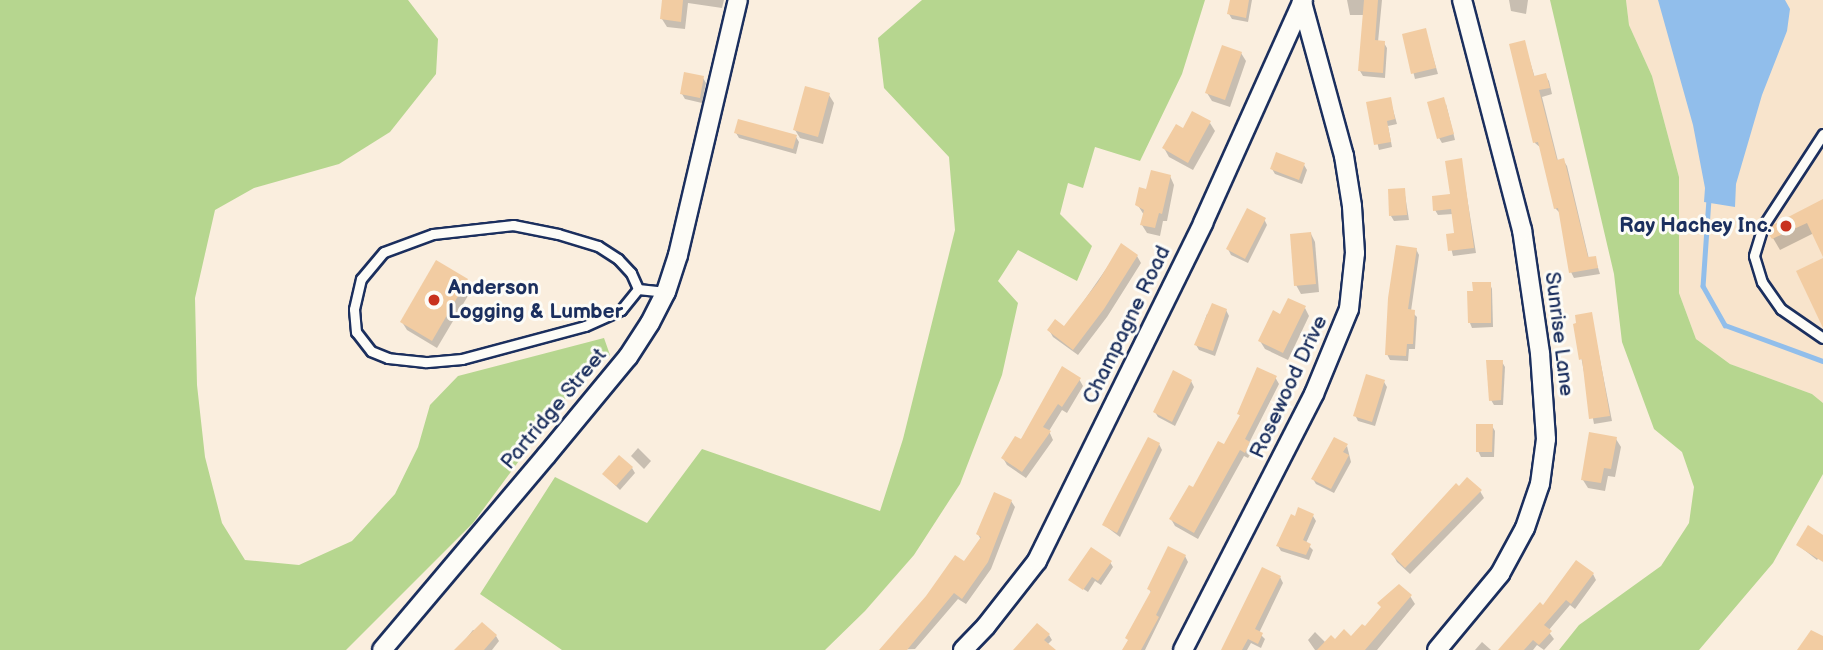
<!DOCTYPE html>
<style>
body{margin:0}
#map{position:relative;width:1823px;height:650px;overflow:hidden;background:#faeede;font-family:"Balsamiq Sans",sans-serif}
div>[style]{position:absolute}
.built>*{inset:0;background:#f8e4cc}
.green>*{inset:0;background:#b6d68f}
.water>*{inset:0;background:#91beeb}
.shadow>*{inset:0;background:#0003}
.stream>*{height:4.5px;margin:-2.25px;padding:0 2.25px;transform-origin:2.25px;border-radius:2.25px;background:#91beeb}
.building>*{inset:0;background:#f2cca2}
.roads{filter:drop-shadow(2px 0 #1b2f5e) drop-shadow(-2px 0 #1b2f5e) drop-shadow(0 2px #1b2f5e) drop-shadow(0 -2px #1b2f5e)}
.lane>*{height:9px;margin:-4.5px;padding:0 4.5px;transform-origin:4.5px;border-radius:4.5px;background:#fdfcf7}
.street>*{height:18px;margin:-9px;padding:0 9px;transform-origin:9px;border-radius:9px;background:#fdfcf7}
.dots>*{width:19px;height:19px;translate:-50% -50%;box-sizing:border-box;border:4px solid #fdfcf7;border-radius:50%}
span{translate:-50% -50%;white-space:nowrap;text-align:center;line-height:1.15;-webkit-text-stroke:6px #fdfcf7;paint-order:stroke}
.poi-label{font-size:21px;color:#1b2f5e;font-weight:700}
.right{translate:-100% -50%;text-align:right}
.left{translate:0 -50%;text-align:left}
.street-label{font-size:21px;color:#1b2f5e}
</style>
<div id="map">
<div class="built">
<i style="clip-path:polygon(1626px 0,1823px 0,1823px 403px,1812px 394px,1730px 364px,1696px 339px,1679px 293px,1679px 177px,1652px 76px,1629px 25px)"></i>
</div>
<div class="green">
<i style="clip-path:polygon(0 0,408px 0,438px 39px,436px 74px,390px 132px,339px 164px,254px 188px,215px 210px,195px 298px,197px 385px,205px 457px,222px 523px,245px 560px,299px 565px,352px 541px,395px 494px,418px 447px,430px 405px,458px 376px,604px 338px,610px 355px,570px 392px,473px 523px,346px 650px,0 650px)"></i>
<i style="clip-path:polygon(922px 0,1205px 0,1182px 74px,1140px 161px,1095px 147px,1083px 188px,1068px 183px,1060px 214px,1092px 246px,1077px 281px,1018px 250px,998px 281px,1018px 303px,1002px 375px,960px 484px,914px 555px,865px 611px,825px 650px,562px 650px,480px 594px,555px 477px,647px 523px,702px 449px,880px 511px,903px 439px,955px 230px,949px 157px,884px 88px,878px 38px)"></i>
<i style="clip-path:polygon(1550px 0,1626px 0,1629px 25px,1652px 76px,1679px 177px,1679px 293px,1696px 339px,1730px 364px,1812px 394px,1823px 403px,1823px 474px,1773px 563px,1699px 650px,1559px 650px,1579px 625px,1661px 566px,1689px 523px,1694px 487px,1682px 452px,1654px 429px,1622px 342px,1614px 274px)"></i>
</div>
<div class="water">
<i style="clip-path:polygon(1658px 0,1785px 0,1790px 9px,1787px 31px,1762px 95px,1736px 184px,1735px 207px,1704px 202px,1705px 188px,1693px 125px)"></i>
</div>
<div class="shadow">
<i style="clip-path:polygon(664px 0,724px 0,722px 8px,688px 3px,685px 29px,667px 27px,662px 19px)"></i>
<i style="clip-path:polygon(1232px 0,1252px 0,1248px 22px,1232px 19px,1229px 14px)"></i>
<i style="clip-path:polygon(1347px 0,1382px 0,1378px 42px,1384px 43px,1387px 48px,1385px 78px,1363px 76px,1360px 71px,1364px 15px,1350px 15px)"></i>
<i style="clip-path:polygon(1509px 0,1528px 0,1526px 14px,1511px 11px)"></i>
<i style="clip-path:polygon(1425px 30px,1438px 74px,1415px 79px,1404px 35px)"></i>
<i style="clip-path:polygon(1524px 42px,1535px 78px,1545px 75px,1549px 81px,1552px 94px,1542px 97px,1558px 161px,1563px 160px,1567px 166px,1589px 259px,1595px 258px,1600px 274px,1574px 278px,1571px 272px,1561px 214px,1555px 208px,1541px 148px,1535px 143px,1511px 45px)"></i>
<i style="clip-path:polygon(1241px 53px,1246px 61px,1230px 107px,1212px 101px,1207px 93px)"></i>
<i style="clip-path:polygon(703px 78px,706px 83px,702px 103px,685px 99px,682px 94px)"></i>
<i style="clip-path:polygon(829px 95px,834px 103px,823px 144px,796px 137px,799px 142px,796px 154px,739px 138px,736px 133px,739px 121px,800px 138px,795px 130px)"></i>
<i style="clip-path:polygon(1390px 99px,1397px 124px,1388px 126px,1392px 147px,1379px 150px,1368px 103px)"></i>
<i style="clip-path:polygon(1446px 104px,1455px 140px,1442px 143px,1439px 138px)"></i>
<i style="clip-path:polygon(1210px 123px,1215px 131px,1193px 170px,1169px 157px,1164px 148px,1184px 130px)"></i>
<i style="clip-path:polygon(1461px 160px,1476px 253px,1453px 256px,1448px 235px,1455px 234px,1453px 214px,1438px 215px,1435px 210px,1452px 196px)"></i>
<i style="clip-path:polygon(1304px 165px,1307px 170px,1302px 184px,1275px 174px,1272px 169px)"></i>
<i style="clip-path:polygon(1170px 176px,1174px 185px,1167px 221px,1163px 221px,1160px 236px,1147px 233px,1142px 225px,1144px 215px,1137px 204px,1148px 191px)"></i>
<i style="clip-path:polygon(1404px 189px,1409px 220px,1394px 221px,1391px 216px)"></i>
<i style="clip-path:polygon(1823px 200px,1823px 253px,1814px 233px,1780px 250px,1770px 233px)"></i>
<i style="clip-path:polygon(1264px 219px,1267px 225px,1248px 263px,1231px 255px,1228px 249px)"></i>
<i style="clip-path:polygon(1311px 234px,1315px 242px,1319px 292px,1301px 294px,1296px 285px)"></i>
<i style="clip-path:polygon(1122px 246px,1137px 256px,1141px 263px,1107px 317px,1078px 355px,1053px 337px,1049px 330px,1065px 328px)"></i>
<i style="clip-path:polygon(1416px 249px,1419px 255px,1411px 311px,1417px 317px,1415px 349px,1409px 349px,1408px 361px,1390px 360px,1387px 354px)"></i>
<i style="clip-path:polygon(467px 280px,472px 289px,437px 348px,407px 330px,402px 322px)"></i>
<i style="clip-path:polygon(1490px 284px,1492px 289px,1493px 327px,1472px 328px,1470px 323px)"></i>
<i style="clip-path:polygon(1305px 308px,1309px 316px,1288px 360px,1265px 349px,1260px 341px)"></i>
<i style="clip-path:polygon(1226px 310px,1229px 316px,1215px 356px,1199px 350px,1196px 345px,1207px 314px)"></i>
<i style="clip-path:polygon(1591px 314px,1612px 421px,1594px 424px,1575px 325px)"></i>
<i style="clip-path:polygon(1502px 362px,1505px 367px,1503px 405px,1494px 405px,1491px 400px)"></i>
<i style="clip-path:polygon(1275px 377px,1279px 384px,1249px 443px,1253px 450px,1248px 458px,1244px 456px,1198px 539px,1175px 526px,1171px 519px,1225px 447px,1241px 417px,1239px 414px)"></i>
<i style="clip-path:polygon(1079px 379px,1083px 386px,1067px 413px,1062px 410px,1049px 431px,1053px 440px,1026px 478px,1007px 465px,1003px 458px)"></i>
<i style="clip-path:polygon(1191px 381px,1194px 387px,1175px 426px,1158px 417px,1155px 412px)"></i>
<i style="clip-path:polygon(1384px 382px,1387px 387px,1375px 426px,1358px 421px,1355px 415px)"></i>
<i style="clip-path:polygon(1492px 426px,1495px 431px,1494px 457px,1481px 457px,1478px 451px)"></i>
<i style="clip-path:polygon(1616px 439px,1621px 447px,1615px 477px,1608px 476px,1605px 491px,1588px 488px,1583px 480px)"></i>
<i style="clip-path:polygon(1159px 444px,1162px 450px,1120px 537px,1104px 525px)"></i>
<i style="clip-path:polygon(1347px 446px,1351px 462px,1334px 493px,1316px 484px,1313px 479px)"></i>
<i style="clip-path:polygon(638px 448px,651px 461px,644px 469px,631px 456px)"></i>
<i style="clip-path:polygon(632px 468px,635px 473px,620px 490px,605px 475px)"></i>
<i style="clip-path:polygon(1480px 491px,1484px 498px,1410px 574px,1397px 562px,1393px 555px)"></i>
<i style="clip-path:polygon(1011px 501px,1015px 507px,991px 569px,966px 604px,958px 599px,915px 649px,882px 650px,965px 564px,981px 540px,978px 534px)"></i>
<i style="clip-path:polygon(1313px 516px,1316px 521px,1306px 543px,1313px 550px,1309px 560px,1281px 551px,1278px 546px)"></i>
<i style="clip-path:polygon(1823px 537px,1823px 551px,1817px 560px,1798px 545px)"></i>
<i style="clip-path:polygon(1185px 556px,1188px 562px,1145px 650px,1127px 650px,1152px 594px,1149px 589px)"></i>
<i style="clip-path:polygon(1110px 562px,1113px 567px,1101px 585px,1095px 581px,1088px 592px,1070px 580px)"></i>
<i style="clip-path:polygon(1593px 574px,1596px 580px,1575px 609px,1570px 605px,1548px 631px,1554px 639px,1544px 650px,1537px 645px,1533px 650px,1500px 650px,1543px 607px)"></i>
<i style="clip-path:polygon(1280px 577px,1283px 583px,1259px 633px,1265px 639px,1261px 648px,1251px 643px,1247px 650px,1222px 650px)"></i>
<i style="clip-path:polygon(1410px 596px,1415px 604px,1377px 650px,1315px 650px,1308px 640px,1315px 632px,1326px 643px,1351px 638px)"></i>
<i style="clip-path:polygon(473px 630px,496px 636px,499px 641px,492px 650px,457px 650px)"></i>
<i style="clip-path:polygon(1049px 635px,1052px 640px,1047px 645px,1051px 650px,1020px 650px)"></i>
<i style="clip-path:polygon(1482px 642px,1491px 650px,1475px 650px)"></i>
</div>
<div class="stream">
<i style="left:1709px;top:199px;width:87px;rotate:93.9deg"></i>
<i style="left:1703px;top:286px;width:45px;rotate:60.6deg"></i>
<i style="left:1725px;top:325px;width:104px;rotate:20.2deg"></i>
</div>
<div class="building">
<i style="clip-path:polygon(662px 0,683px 0,681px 22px,660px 19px)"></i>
<i style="clip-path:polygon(1230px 0,1249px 0,1246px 18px,1227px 14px)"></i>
<i style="clip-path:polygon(1364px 0,1378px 0,1375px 40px,1385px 41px,1383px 73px,1358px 71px)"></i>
<i style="clip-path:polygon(1426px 28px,1436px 68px,1411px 74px,1402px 34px)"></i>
<i style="clip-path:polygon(1525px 40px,1534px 76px,1546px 73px,1550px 88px,1539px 90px,1557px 160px,1564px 158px,1588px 257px,1596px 256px,1598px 268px,1569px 273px,1558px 208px,1554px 209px,1538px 142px,1533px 143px,1509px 44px)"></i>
<i style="clip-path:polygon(1222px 45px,1242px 52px,1225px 100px,1205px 93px)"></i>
<i style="clip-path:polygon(684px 72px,704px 76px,700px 98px,680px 94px)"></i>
<i style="clip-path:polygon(805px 86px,830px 93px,818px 137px,793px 130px)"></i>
<i style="clip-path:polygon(1391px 97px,1395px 119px,1387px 121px,1391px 142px,1374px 145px,1366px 102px)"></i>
<i style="clip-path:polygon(1444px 97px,1454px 134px,1437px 139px,1427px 102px)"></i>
<i style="clip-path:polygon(1192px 111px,1211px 121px,1188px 163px,1162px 148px,1176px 124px,1183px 128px)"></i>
<i style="clip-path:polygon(738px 119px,797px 135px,793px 149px,734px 133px)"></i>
<i style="clip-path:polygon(1276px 152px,1305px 163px,1299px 180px,1270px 169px)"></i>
<i style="clip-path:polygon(1462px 158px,1474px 248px,1448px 251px,1446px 234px,1454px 233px,1451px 209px,1433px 211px,1432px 196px,1450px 194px,1445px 161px)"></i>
<i style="clip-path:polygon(1151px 170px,1171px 175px,1162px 214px,1159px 213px,1155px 228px,1140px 225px,1144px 210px,1135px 205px,1139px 187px,1146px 189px)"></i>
<i style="clip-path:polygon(1405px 188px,1407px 215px,1389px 216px,1388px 189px)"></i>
<i style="clip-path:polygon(1823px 199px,1823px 257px,1807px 223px,1772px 239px,1768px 233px,1771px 226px)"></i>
<i style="clip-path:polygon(1247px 208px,1266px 218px,1245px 259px,1226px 249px)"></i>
<i style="clip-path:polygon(1311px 232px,1316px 284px,1294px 286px,1290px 234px)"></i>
<i style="clip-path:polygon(1121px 243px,1138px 255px,1104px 309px,1073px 350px,1047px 330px,1055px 319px,1064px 326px,1098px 282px)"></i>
<i style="clip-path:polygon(1396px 245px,1417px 248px,1408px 309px,1415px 310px,1413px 344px,1407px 344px,1406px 356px,1385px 355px,1388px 298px)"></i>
<i style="clip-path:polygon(1823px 258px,1823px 328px,1796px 271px)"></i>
<i style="clip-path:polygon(436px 260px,468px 279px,432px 341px,400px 322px)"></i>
<i style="clip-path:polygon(1472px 282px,1491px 282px,1491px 323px,1468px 323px,1467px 291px,1473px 291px)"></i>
<i style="clip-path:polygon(1288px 298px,1306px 306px,1283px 353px,1258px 341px,1273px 310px,1280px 314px)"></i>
<i style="clip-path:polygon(1212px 303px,1227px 309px,1213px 351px,1194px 345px)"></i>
<i style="clip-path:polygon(1592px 312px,1610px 416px,1589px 419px,1582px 359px,1579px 360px,1573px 324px,1576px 323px,1575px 315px)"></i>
<i style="clip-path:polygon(1486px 360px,1503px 360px,1501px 400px,1489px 401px)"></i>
<i style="clip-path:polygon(1062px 366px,1081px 378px,1062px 407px,1058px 404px,1043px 427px,1051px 431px,1022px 472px,1001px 458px,1015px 436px,1021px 439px)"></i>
<i style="clip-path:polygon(1257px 367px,1277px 376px,1245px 439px,1250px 442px,1245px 453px,1240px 450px,1194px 533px,1169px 519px,1189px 485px,1193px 487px,1218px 441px,1224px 444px,1240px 415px,1237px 414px)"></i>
<i style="clip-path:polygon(1173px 370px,1192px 380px,1172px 422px,1153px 412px)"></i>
<i style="clip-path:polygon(1366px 374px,1385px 380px,1372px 422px,1353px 416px)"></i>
<i style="clip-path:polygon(1476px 424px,1493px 424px,1492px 452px,1476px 452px)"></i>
<i style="clip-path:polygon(1589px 432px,1617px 437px,1611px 469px,1604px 468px,1601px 483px,1581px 480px)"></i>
<i style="clip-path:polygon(1148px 437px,1160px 443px,1117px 533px,1102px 525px)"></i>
<i style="clip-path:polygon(1334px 437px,1348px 444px,1343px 452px,1349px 455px,1331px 489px,1311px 479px)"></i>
<i style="clip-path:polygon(619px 455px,633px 467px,616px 486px,602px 474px)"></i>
<i style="clip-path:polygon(1467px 477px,1482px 490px,1405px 568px,1391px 554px,1456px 483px,1459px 486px)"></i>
<i style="clip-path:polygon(994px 492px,1012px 500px,988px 562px,962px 599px,954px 593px,907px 650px,879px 650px,926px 596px,955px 555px,964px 561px,981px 537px,976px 534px)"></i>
<i style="clip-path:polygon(1298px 507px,1314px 514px,1303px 540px,1311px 544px,1306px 555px,1276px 546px,1291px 514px,1295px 516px)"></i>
<i style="clip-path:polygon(1808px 525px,1823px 535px,1823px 562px,1796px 545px)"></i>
<i style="clip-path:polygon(1168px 546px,1186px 555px,1156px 615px,1159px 617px,1141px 650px,1122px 650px,1128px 640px,1125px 638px,1151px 591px,1147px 589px)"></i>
<i style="clip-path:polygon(1091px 547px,1112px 561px,1098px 581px,1092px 577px,1083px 590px,1068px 580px)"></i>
<i style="clip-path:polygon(1576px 560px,1594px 573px,1571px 604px,1566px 600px,1544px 625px,1552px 631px,1539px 645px,1533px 640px,1524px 650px,1498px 650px,1540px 602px,1543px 605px)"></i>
<i style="clip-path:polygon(1262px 567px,1281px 576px,1255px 629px,1263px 633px,1258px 644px,1248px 639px,1242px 650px,1221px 650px)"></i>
<i style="clip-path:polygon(1399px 584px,1412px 595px,1365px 650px,1317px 650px,1331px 635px,1335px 639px,1344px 629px,1351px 636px,1362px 624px,1365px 626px,1381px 607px,1377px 603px)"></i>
<i style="clip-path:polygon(482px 622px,497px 635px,484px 650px,454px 650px)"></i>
<i style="clip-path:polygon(1037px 623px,1050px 634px,1044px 640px,1056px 650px,1013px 650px)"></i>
<i style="clip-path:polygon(1811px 630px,1823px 636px,1823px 650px,1797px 650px)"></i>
</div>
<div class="roads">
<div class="lane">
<i style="left:1823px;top:134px;width:110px;rotate:123.1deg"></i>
<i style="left:1763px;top:226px;width:31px;rotate:107deg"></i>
<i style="left:1754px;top:256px;width:27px;rotate:73deg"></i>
<i style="left:1762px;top:282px;width:33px;rotate:55deg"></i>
<i style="left:1781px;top:309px;width:51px;rotate:34.6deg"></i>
<i style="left:638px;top:289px;width:27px;rotate:129deg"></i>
<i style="left:621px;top:310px;width:39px;rotate:156deg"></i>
<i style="left:585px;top:326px;width:127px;rotate:165deg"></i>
<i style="left:462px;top:359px;width:37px;rotate:175deg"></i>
<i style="left:425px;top:362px;width:37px;rotate:-174deg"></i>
<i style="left:388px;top:358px;width:18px;rotate:-158deg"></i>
<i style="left:371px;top:351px;width:24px;rotate:-128deg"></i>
<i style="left:356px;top:332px;width:23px;rotate:-95deg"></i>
<i style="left:354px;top:309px;width:31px;rotate:-77deg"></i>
<i style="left:361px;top:279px;width:35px;rotate:-50deg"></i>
<i style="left:384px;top:252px;width:52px;rotate:-20.2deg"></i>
<i style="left:433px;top:234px;width:81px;rotate:-6.4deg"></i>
<i style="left:513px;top:225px;width:46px;rotate:11.3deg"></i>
<i style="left:558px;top:234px;width:42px;rotate:16.7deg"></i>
<i style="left:598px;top:246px;width:24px;rotate:33deg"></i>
<i style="left:618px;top:259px;width:19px;rotate:47deg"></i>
<i style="left:631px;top:273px;width:17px;rotate:66deg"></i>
<i style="left:638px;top:289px;width:28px;rotate:6deg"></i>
</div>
<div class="street">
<i style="left:382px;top:650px;width:254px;rotate:-49.8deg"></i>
<i style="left:546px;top:456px;width:129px;rotate:-50.4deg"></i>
<i style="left:628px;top:357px;width:40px;rotate:-57.1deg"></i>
<i style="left:650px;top:323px;width:35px;rotate:-63deg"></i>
<i style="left:666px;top:292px;width:39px;rotate:-72deg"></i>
<i style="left:678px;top:255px;width:262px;rotate:-76.8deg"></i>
<i style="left:963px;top:650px;width:33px;rotate:-46deg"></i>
<i style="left:986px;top:626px;width:83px;rotate:-51.9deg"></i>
<i style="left:1037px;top:561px;width:377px;rotate:-63.8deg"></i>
<i style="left:1203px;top:223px;width:244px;rotate:-65.8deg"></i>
<i style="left:1183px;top:650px;width:288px;rotate:-62.9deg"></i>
<i style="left:1314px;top:394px;width:92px;rotate:-67.6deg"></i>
<i style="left:1349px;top:309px;width:56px;rotate:-83.9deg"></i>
<i style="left:1355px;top:253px;width:47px;rotate:-93.7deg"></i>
<i style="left:1352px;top:206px;width:51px;rotate:-99.1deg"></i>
<i style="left:1344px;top:156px;width:160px;rotate:-105.3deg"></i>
<i style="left:1437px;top:650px;width:99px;rotate:-50.3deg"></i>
<i style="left:1500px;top:574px;width:52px;rotate:-61.5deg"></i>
<i style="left:1525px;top:528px;width:46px;rotate:-71.2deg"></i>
<i style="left:1540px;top:484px;width:45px;rotate:-82.4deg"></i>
<i style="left:1546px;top:439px;width:86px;rotate:-94deg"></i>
<i style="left:1540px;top:353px;width:124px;rotate:-98.3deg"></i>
<i style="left:1522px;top:230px;width:238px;rotate:-104.6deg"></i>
</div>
</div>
<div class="dots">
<i style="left:1786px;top:226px;background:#c8321e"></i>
<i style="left:434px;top:300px;background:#c8321e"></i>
</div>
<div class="poi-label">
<span class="right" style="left:1772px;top:226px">Ray Hachey Inc.</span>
<span class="left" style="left:448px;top:300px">Anderson<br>Logging &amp; Lumber</span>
</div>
<div class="street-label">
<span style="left:1127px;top:325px;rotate:-64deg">Champagne Road</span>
<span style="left:1559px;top:334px;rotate:83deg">Sunrise Lane</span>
<span style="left:1289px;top:387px;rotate:-65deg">Rosewood Drive</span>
<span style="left:554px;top:409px;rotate:-50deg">Partridge Street</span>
</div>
</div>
